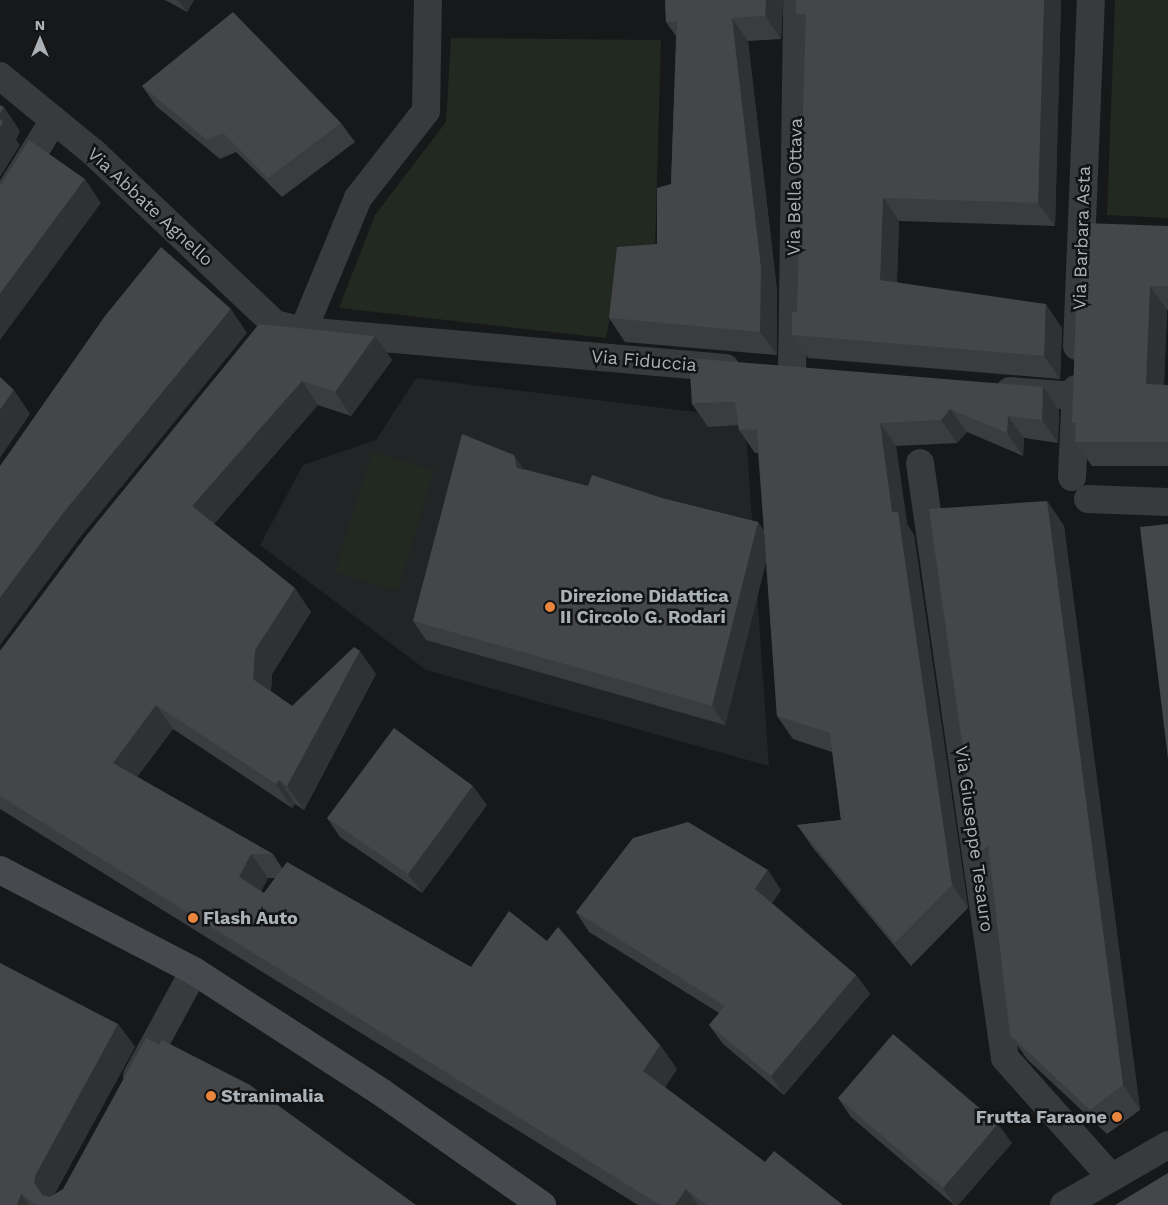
<!DOCTYPE html>
<style>
body{margin:0}
#map{position:relative;width:1168px;height:1205px;overflow:hidden;background:#171819;font-family:"Work Sans",sans-serif}
div>[style]{position:absolute}
.built>*{inset:0;background:#232426}
.green>*{inset:0;background:#222921}
.minor>*{height:28px;margin:-14px;padding:0 14px;transform-origin:14px;border-radius:14px;background:#383b3e}
.secondary>*{height:28px;margin:-14px;padding:0 14px;transform-origin:14px;border-radius:14px;background:#464a4e}
.wall>*{inset:0;background:#3a3c3f}
.shaded-wall>*{inset:0;background:#303133}
.building>*{inset:0;background:#444649}
.dots>*{width:14px;height:14px;translate:-50% -50%;box-sizing:border-box;border:2px solid #121314;border-radius:50%}
span{translate:-50% -50%;white-space:nowrap;text-align:center;line-height:1.15;-webkit-text-stroke:5px #121314;paint-order:stroke}
.street-label{font-size:18px;color:#aab2b8}
.poi-label{font-size:18px;color:#aab2b8;font-weight:700}
.left{translate:0 -50%;text-align:left}
.right{translate:-100% -50%;text-align:right}
.north{position:absolute;left:15px;top:15px;width:50px;height:50px;-webkit-text-stroke:4px #121314;paint-order:stroke;rotate:0deg;font-size:14px;font-weight:700;line-height:20px;text-align:center;color:#aab2b8}
.north::after{content:'';display:block;margin:auto;width:18px;height:22px;background:#aab2b8;clip-path:polygon(50% 0,100% 100%,50% 72%,0 100%)}
</style>
<div id="map">
<div class="built">
<i style="clip-path:polygon(416px 378px,745px 418px,769px 766px,426px 670px,260px 545px,303px 465px,376px 440px)"></i>
</div>
<div class="green">
<i style="clip-path:polygon(1115px 0,1168px 0,1168px 218px,1107px 215px)"></i>
<i style="clip-path:polygon(451px 38px,661px 40px,655px 252px,621px 257px,606px 338px,339px 308px,375px 215px,446px 122px)"></i>
<i style="clip-path:polygon(372px 452px,434px 470px,398px 591px,335px 572px)"></i>
</div>
<div class="minor">
<i style="left:0;top:76px;width:120px;rotate:39.3deg"></i>
<i style="left:93px;top:152px;width:250px;rotate:43.4deg"></i>
<i style="left:275px;top:324px;width:29px;rotate:14deg"></i>
<i style="left:303px;top:331px;width:424px;rotate:5deg"></i>
<i style="left:0;top:207px;width:102px;rotate:-58.2deg"></i>
<i style="left:303px;top:331px;width:144px;rotate:-67.5deg"></i>
<i style="left:358px;top:198px;width:110px;rotate:-52deg"></i>
<i style="left:426px;top:111px;width:111px;rotate:-89deg"></i>
<i style="left:1077px;top:346px;width:346px;rotate:-87.7deg"></i>
<i style="left:792px;top:374px;width:374px;rotate:-89.2deg"></i>
<i style="left:1010px;top:391px;width:65px;rotate:4.4deg"></i>
<i style="left:920px;top:463px;width:601px;rotate:81.87deg"></i>
<i style="left:1005px;top:1058px;width:159px;rotate:48.3deg"></i>
<i style="left:1072px;top:477px;width:88px;rotate:-87.4deg"></i>
<i style="left:1088px;top:499px;width:80px;rotate:2.1deg"></i>
<i style="left:137px;top:1076px;width:119px;rotate:-61.5deg"></i>
<i style="left:1064px;top:1205px;width:120px;rotate:-30deg"></i>
</div>
<div class="secondary">
<i style="left:0;top:870px;width:219px;rotate:27.5deg"></i>
<i style="left:194px;top:971px;width:223px;rotate:32.9deg"></i>
<i style="left:381px;top:1092px;width:197px;rotate:35.1deg"></i>
</div>
<div class="wall">
<i style="clip-path:polygon(165px 0,194px 0,187px 12px)"></i>
<i style="clip-path:polygon(665px 0,783px 0,781px 39px,748px 41px,777px 291px,777px 355px,625px 342px,609px 318px,657px 244px,671px 184px,676px 36px,666px 22px)"></i>
<i style="clip-path:polygon(796px 0,1061px 0,1055px 226px,899px 221px,897px 282px,1062px 328px,1060px 379px,808px 358px,792px 335px,797px 312px,805px 28px,796px 14px)"></i>
<i style="clip-path:polygon(142px 86px,341px 123px,355px 142px,282px 197px,236px 152px,220px 159px,156px 106px)"></i>
<i style="clip-path:polygon(1168px 226px,1168px 310px,1167px 310px,1164px 385px,1168px 385px,1168px 466px,1092px 466px,1075px 442px,1075px 428px,1072px 423px)"></i>
<i style="clip-path:polygon(evenodd,259px 324px,375px 336px,392px 360px,351px 416px,318px 405px,214px 524px,311px 612px,272px 674px,271px 691px,292px 706px,376px 674px,304px 810px,295px 804px,292px 808px,173px 729px,137px 777px,273px 854px,282px 868px,471px 967px,660px 1045px,677px 1069px,665px 1087px,765px 1162px,843px 1205px,638px 1205px,0 809px,0 651px,259px 324px,268px 878px,275px 878px,264px 893px,261px 891px,268px 878px)"></i>
<i style="clip-path:polygon(1043px 387px,1059px 410px,1058px 443px,1024px 438px,1023px 456px,967px 432px,957px 443px,896px 446px,907px 524px,914px 535px,968px 908px,911px 966px,813px 848px,797px 825px,841px 820px,832px 752px,793px 739px,777px 716px,766px 562px,725px 725px,426px 640px,413px 621px,524px 469px,588px 486px,758px 522px,764px 531px,758px 453px,755px 453px,739px 430px,738px 425px,708px 427px,692px 404px)"></i>
<i style="clip-path:polygon(1047px 501px,1064px 526px,1140px 1110px,1107px 1134px,1027px 1059px,1010px 1035px,992px 874px,978px 855px)"></i>
<i style="clip-path:polygon(487px 805px,422px 893px,340px 837px,327px 818px)"></i>
<i style="clip-path:polygon(781px 890px,772px 903px,856px 975px,870px 994px,784px 1095px,723px 1044px,709px 1025px,719px 1013px,589px 932px,576px 912px)"></i>
<i style="clip-path:polygon(118px 1024px,135px 1047px,54px 1195px,416px 1205px,0 1205px)"></i>
<i style="clip-path:polygon(838px 1098px,1012px 1143px,958px 1205px,954px 1205px,851px 1117px)"></i>
</div>
<div class="shaded-wall">
<i style="clip-path:polygon(178px 0,194px 0,187px 12px)"></i>
<i style="clip-path:polygon(766px 0,783px 0,781px 39px,765px 16px)"></i>
<i style="clip-path:polygon(1044px 0,1061px 0,1055px 226px,1038px 203px)"></i>
<i style="clip-path:polygon(732px 18px,748px 41px,777px 291px,777px 355px,760px 332px)"></i>
<i style="clip-path:polygon(4px 107px,20px 131px,16px 140px,20px 145px,0 177px,0 114px)"></i>
<i style="clip-path:polygon(85px 179px,101px 203px,0 340px,0 294px)"></i>
<i style="clip-path:polygon(883px 198px,899px 221px,896px 303px,880px 280px)"></i>
<i style="clip-path:polygon(1150px 286px,1167px 310px,1163px 408px,1146px 384px)"></i>
<i style="clip-path:polygon(1046px 304px,1062px 328px,1060px 379px,1044px 356px)"></i>
<i style="clip-path:polygon(231px 309px,247px 333px,78px 540px,0 645px,0 598px,61px 516px)"></i>
<i style="clip-path:polygon(375px 336px,392px 360px,351px 416px,335px 392px)"></i>
<i style="clip-path:polygon(302px 381px,318px 405px,208px 530px,192px 506px)"></i>
<i style="clip-path:polygon(1043px 387px,1059px 410px,1058px 443px,1042px 420px)"></i>
<i style="clip-path:polygon(14px 390px,30px 414px,0 458px,0 410px)"></i>
<i style="clip-path:polygon(950px 409px,967px 432px,957px 443px,941px 420px)"></i>
<i style="clip-path:polygon(1008px 416px,1024px 438px,1023px 456px,1007px 433px)"></i>
<i style="clip-path:polygon(880px 423px,896px 446px,907px 524px,914px 535px,968px 908px,952px 885px,892px 512px)"></i>
<i style="clip-path:polygon(514px 455px,527px 474px,517px 468px)"></i>
<i style="clip-path:polygon(1047px 501px,1064px 526px,1140px 1110px,1123px 1085px)"></i>
<i style="clip-path:polygon(758px 522px,771px 541px,725px 725px,712px 706px)"></i>
<i style="clip-path:polygon(295px 588px,311px 612px,272px 674px,270px 703px,253px 679px,255px 650px)"></i>
<i style="clip-path:polygon(360px 651px,376px 674px,304px 810px,287px 786px)"></i>
<i style="clip-path:polygon(156px 705px,173px 729px,129px 787px,113px 763px)"></i>
<i style="clip-path:polygon(279px 780px,295px 804px,292px 808px,276px 784px)"></i>
<i style="clip-path:polygon(473px 786px,487px 805px,422px 893px,408px 874px)"></i>
<i style="clip-path:polygon(251px 854px,268px 878px,256px 901px,239px 877px)"></i>
<i style="clip-path:polygon(768px 870px,781px 890px,769px 908px,755px 889px)"></i>
<i style="clip-path:polygon(856px 975px,870px 994px,784px 1095px,771px 1076px)"></i>
<i style="clip-path:polygon(118px 1024px,135px 1047px,52px 1198px,42px 1195px,34px 1182px,36px 1174px)"></i>
<i style="clip-path:polygon(660px 1045px,677px 1069px,660px 1095px,643px 1071px)"></i>
<i style="clip-path:polygon(998px 1124px,1012px 1143px,958px 1205px,955px 1205px,943px 1188px)"></i>
<i style="clip-path:polygon(686px 1189px,698px 1205px,675px 1205px)"></i>
<i style="clip-path:polygon(21px 1194px,29px 1205px,17px 1205px)"></i>
</div>
<div class="building">
<i style="clip-path:polygon(665px 0,766px 0,765px 16px,732px 18px,761px 268px,760px 332px,609px 318px,617px 247px,657px 244px,657px 188px,671px 184px,677px 21px,666px 22px)"></i>
<i style="clip-path:polygon(796px 0,1044px 0,1038px 203px,883px 198px,880px 280px,1046px 304px,1044px 356px,792px 335px,792px 312px,797px 312px,806px 14px,796px 14px)"></i>
<i style="clip-path:polygon(233px 12px,341px 123px,268px 178px,223px 133px,207px 140px,142px 86px)"></i>
<i style="clip-path:polygon(0 105px,4px 107px,0 114px)"></i>
<i style="clip-path:polygon(0 119px,3px 122px,0 127px)"></i>
<i style="clip-path:polygon(29px 140px,85px 179px,0 294px,0 186px)"></i>
<i style="clip-path:polygon(1084px 223px,1168px 226px,1168px 286px,1150px 286px,1146px 384px,1168px 385px,1168px 442px,1075px 442px,1076px 423px,1072px 423px,1076px 308px,1080px 309px)"></i>
<i style="clip-path:polygon(161px 247px,231px 309px,61px 516px,0 598px,0 466px,105px 316px)"></i>
<i style="clip-path:polygon(259px 324px,375px 336px,335px 392px,302px 381px,192px 506px,295px 588px,255px 650px,253px 679px,292px 706px,354px 647px,360px 651px,287px 786px,279px 780px,276px 784px,156px 705px,113px 763px,273px 854px,251px 854px,239px 877px,264px 893px,287px 862px,471px 967px,509px 911px,547px 941px,558px 927px,660px 1045px,643px 1071px,765px 1162px,774px 1151px,843px 1205px,707px 1205px,686px 1189px,675px 1205px,660px 1205px,0 796px,0 651px,86px 536px)"></i>
<i style="clip-path:polygon(689px 358px,1043px 387px,1042px 420px,1008px 416px,1007px 433px,950px 409px,941px 420px,880px 423px,892px 512px,898px 512px,952px 885px,895px 943px,797px 825px,841px 820px,830px 733px,777px 716px,757px 429px,739px 430px,735px 402px,692px 404px)"></i>
<i style="clip-path:polygon(0 377px,14px 390px,0 410px)"></i>
<i style="clip-path:polygon(462px 434px,514px 455px,517px 468px,588px 486px,592px 475px,662px 498px,758px 522px,712px 706px,413px 621px)"></i>
<i style="clip-path:polygon(1047px 501px,1123px 1085px,1090px 1110px,1010px 1035px,988px 845px,978px 855px,929px 509px)"></i>
<i style="clip-path:polygon(1168px 524px,1168px 759px,1140px 527px)"></i>
<i style="clip-path:polygon(394px 728px,473px 786px,408px 874px,327px 818px)"></i>
<i style="clip-path:polygon(688px 822px,768px 870px,755px 889px,856px 975px,771px 1076px,709px 1025px,725px 1006px,576px 912px,633px 838px)"></i>
<i style="clip-path:polygon(0 963px,118px 1024px,36px 1174px,34px 1182px,42px 1195px,50px 1197px,63px 1189px,146px 1038px,159px 1045px,162px 1040px,250px 1085px,416px 1205px,37px 1205px,21px 1194px,17px 1205px,0 1205px)"></i>
<i style="clip-path:polygon(893px 1034px,998px 1124px,943px 1188px,838px 1098px)"></i>
<i style="clip-path:polygon(1168px 1173px,1168px 1205px,1115px 1205px)"></i>
</div>
<div class="dots">
<i style="left:550px;top:607px;background:#ea853e"></i>
<i style="left:193px;top:918px;background:#ea853e"></i>
<i style="left:211px;top:1096px;background:#ea853e"></i>
<i style="left:1117px;top:1117px;background:#ea853e"></i>
</div>
<div class="street-label">
<span style="left:795px;top:187px;rotate:-89deg">Via Bella Ottava</span>
<span style="left:150px;top:207px;rotate:43deg">Via Abbate Agnello</span>
<span style="left:1082px;top:238px;rotate:-88deg">Via Barbara Asta</span>
<span style="left:644px;top:361px;rotate:5deg">Via Fiduccia</span>
<span style="left:974px;top:839px;rotate:82deg">Via Giuseppe Tesauro</span>
</div>
<div class="poi-label">
<span class="left" style="left:560px;top:607px">Direzione Didattica<br>II Circolo G. Rodari</span>
<span class="left" style="left:203px;top:918px">Flash Auto</span>
<span class="left" style="left:221px;top:1096px">Stranimalia</span>
<span class="right" style="left:1107px;top:1117px">Frutta Faraone</span>
</div>
<div class="north">N</div>
</div>
